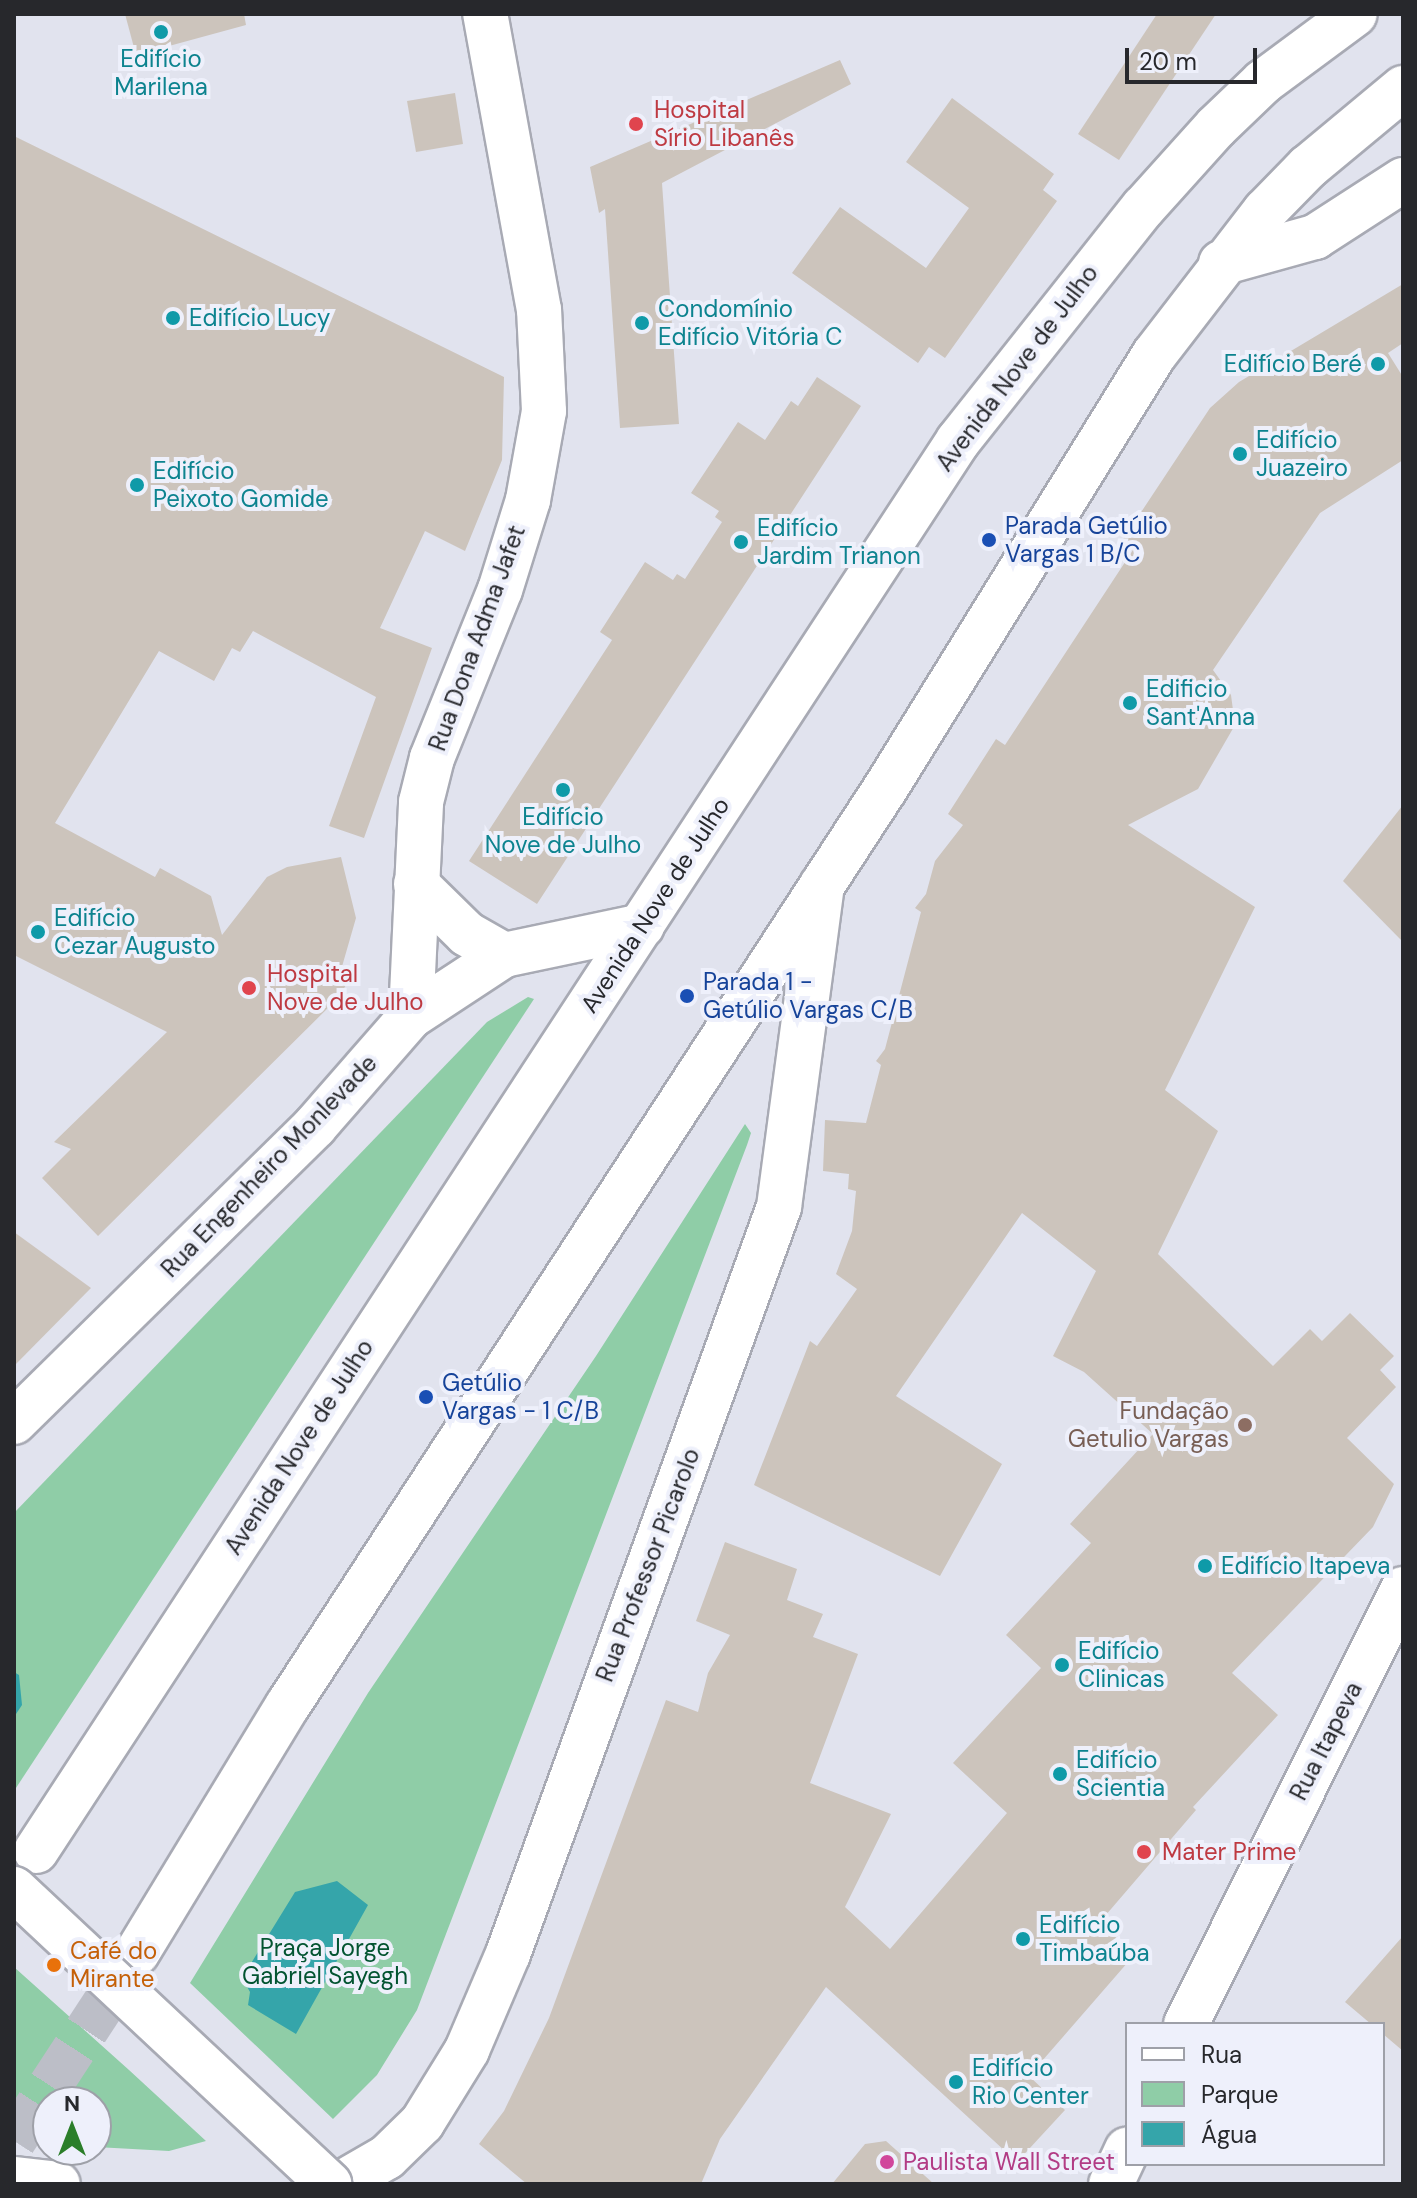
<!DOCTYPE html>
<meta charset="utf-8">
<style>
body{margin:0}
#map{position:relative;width:1417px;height:2198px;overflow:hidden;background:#e1e3ee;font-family:"DM Sans",sans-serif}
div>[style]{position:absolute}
.green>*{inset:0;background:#8fcda7}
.water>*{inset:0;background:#35a5aa}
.building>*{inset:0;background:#ccc4bc}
.major-tunnel>*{height:44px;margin-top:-22px;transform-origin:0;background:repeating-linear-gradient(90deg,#bcbec7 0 44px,transparent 0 66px)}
.roads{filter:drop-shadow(2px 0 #a8aab4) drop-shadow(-2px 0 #a8aab4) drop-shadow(0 2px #a8aab4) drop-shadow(0 -2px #a8aab4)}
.minor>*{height:44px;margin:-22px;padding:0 22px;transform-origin:22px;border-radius:22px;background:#fff}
.major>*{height:44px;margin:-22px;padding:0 22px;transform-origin:22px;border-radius:22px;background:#fff}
.bridges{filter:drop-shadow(2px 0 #a8aab4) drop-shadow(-2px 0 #a8aab4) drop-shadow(0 2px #a8aab4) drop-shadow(0 -2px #a8aab4)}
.minor-bridge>*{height:44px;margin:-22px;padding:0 22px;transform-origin:22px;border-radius:22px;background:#fff}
.dots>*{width:22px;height:22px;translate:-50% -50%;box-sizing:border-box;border:4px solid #eef0fb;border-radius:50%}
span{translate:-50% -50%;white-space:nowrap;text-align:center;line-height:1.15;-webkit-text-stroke:8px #eef0fb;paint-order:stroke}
.culture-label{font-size:24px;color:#0d838f}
.left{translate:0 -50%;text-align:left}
.right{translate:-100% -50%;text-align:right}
.health-label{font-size:24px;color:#be3a42}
.street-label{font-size:24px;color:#27282c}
.transit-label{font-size:24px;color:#164399}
.education-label{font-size:24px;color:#785e54}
.park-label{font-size:24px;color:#035431}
.food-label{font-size:24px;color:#c56008}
.hotel-label{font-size:24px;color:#b23c85}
.frame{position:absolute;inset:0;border:16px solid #27282c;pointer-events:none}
.legend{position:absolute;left:1125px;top:2022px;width:260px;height:144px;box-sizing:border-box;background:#eef0fb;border:2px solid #9ea0a8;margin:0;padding:10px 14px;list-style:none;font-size:24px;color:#27282c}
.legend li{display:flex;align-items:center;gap:16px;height:40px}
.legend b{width:40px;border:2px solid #9ea0a8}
.north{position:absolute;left:32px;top:2086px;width:80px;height:80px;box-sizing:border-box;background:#eef0fb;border:2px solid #9ea0a8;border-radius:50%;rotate:0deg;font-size:22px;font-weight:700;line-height:32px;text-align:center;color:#27282c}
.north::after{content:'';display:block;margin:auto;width:28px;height:36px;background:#2b7e2a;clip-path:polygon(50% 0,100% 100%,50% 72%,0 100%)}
.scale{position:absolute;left:1125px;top:48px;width:132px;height:36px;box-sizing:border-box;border:4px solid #27282c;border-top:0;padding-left:10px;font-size:24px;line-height:28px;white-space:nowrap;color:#27282c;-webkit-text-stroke:6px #eef0fb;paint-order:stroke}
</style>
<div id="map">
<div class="green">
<i style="clip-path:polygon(528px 997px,534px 999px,14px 1791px,14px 1513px,487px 1022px)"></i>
<i style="clip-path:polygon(745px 1124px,751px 1133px,747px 1145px,417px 2010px,377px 2075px,333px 2119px,190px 1983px,368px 1693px,596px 1356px)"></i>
<i style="clip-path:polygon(14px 1967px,129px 2070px,206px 2141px,169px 2151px,96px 2147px,96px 2102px,48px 2102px,48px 2144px,14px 2133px)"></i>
</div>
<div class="water">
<i style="clip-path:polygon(14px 1672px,19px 1675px,22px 1705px,14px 1717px)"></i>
<i style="clip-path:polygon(337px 1881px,368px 1905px,296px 2034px,248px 2005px,250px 1992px,242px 1978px,295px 1892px)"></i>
</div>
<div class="building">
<i style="clip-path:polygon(125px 14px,244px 14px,246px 25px,136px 55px)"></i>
<i style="clip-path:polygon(1157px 14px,1216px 14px,1119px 160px,1078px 134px)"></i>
<i style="clip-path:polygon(840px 60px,851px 84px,662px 183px,679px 424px,620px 428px,605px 209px,599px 213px,590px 167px)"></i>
<i style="clip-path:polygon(455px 93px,463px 144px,416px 152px,407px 101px)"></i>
<i style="clip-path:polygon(952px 98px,1054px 174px,1043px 190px,1057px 201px,945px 358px,929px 347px,918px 363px,792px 273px,840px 207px,926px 268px,969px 208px,906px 162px)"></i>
<i style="clip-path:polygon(14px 136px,504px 377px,502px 460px,465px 551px,425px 531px,380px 628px,432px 648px,364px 838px,329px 826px,376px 697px,253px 631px,240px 652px,232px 648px,214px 681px,159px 651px,55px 823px,155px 877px,160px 868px,211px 896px,222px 935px,267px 877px,287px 867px,341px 857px,356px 918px,341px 970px,350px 978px,339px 997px,98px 1236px,42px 1178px,71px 1149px,54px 1142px,167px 1032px,14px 955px)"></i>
<i style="clip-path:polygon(1403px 284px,1403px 343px,1388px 353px,1403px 377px,1403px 460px,1320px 513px,1213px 670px,1231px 695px,1235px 725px,1198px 789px,1128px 825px,1255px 907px,1165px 1090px,1218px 1131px,1158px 1254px,1273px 1366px,1310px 1329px,1322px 1341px,1350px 1313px,1394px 1356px,1380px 1370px,1396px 1387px,1347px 1438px,1394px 1484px,1373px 1527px,1232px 1673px,1278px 1715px,1193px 1807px,1196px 1810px,1099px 1923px,1135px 1954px,1029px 2076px,1065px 2110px,1017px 2162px,826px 1987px,720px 2139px,701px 2184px,527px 2184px,479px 2144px,504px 2111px,549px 2018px,666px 1700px,698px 1712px,708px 1673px,730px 1635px,696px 1621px,725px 1542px,797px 1569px,787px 1600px,823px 1614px,813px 1637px,858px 1654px,810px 1783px,891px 1814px,845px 1907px,890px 1949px,1007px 1813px,953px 1763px,1041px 1668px,1006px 1635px,1091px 1543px,1070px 1524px,1153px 1434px,1084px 1372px,1053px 1356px,1096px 1271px,1022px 1213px,896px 1396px,1002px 1464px,940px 1576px,754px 1485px,810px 1341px,817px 1346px,857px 1289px,836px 1274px,852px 1231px,856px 1191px,848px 1189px,849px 1174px,823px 1171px,825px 1120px,866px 1123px,881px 1065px,876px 1061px,885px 1049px,921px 912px,915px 908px,926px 894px,935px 861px,963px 825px,948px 814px,996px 739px,1005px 745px,1133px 550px,1122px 541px,1210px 408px,1239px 382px)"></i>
<i style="clip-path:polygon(817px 377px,861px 406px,537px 904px,469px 861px,612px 640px,600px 632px,645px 562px,673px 580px,677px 574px,685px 579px,722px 522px,715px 517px,719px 511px,691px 493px,738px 422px,765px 440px,791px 401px,798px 406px)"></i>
<i style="clip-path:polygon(1403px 805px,1403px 942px,1343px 881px)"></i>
<i style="clip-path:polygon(14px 1232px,91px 1288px,14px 1366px)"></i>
<i style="clip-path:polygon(1403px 1936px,1403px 2051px,1383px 2034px,1383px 2024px,1371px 2024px,1345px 2002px)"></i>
<i style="clip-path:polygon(886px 2141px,934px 2184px,832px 2184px,865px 2144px)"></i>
</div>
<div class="major-tunnel">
<i style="left:14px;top:2141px;width:225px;rotate:-56.8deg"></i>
</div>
<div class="roads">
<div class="minor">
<i style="left:416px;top:884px;width:71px;rotate:44.4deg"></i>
<i style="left:467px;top:934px;width:43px;rotate:29.6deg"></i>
<i style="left:411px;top:1016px;width:214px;rotate:-87.3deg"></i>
<i style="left:421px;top:802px;width:45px;rotate:-76deg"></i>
<i style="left:432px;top:758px;width:181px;rotate:-68deg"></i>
<i style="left:500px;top:590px;width:94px;rotate:-72.7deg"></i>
<i style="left:528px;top:500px;width:90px;rotate:-79.8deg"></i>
<i style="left:544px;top:411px;width:101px;rotate:-92.8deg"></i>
<i style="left:539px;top:310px;width:301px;rotate:-100.3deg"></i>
<i style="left:14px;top:1422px;width:422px;rotate:-44.5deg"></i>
<i style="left:315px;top:1126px;width:146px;rotate:-48.9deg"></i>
<i style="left:411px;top:1016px;width:111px;rotate:-33.3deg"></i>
<i style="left:504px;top:955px;width:141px;rotate:-11.9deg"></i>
<i style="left:1186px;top:2024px;width:486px;rotate:-63.5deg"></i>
<i style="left:14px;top:2179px;width:44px;rotate:6.5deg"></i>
<i style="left:340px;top:2184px;width:54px;rotate:-29.9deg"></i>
<i style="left:387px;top:2157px;width:49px;rotate:-44.2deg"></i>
<i style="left:422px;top:2123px;width:86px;rotate:-58.3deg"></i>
<i style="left:467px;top:2050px;width:104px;rotate:-66.9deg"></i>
<i style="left:508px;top:1954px;width:795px;rotate:-70.06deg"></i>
<i style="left:779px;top:1207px;width:325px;rotate:-82.4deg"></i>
<i style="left:1111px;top:2184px;width:38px;rotate:-65deg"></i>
</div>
<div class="major">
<i style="left:1221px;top:263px;width:98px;rotate:-15.5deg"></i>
<i style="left:1315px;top:237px;width:105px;rotate:-32.9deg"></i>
<i style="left:36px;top:1851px;width:1685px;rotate:-56.82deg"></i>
<i style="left:958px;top:441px;width:298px;rotate:-51.6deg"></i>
<i style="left:1143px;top:208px;width:109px;rotate:-48deg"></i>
<i style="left:1216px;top:127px;width:65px;rotate:-43.8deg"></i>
<i style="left:1263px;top:82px;width:114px;rotate:-36.5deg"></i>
<i style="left:137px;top:1953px;width:290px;rotate:-58.7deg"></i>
<i style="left:288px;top:1705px;width:1093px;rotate:-56.91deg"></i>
<i style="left:885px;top:789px;width:511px;rotate:-58.21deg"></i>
<i style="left:1154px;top:355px;width:182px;rotate:-52.4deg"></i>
<i style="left:1265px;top:211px;width:62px;rotate:-45.7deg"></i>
<i style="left:1308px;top:167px;width:124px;rotate:-39.7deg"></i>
</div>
</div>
<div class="bridges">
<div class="minor-bridge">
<i style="left:14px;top:1889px;width:432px;rotate:43.1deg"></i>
</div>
</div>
<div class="dots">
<i style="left:161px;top:32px;background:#0f9aa8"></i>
<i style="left:636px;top:124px;background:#e0444e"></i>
<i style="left:173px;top:318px;background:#0f9aa8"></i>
<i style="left:642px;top:323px;background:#0f9aa8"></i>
<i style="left:1378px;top:364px;background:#0f9aa8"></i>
<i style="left:1240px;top:454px;background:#0f9aa8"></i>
<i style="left:137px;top:485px;background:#0f9aa8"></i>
<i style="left:989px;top:540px;background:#1a4fb4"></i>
<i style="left:741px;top:542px;background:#0f9aa8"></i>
<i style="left:1130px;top:703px;background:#0f9aa8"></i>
<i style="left:563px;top:790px;background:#0f9aa8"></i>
<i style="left:38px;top:932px;background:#0f9aa8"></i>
<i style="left:249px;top:988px;background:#e0444e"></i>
<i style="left:687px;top:996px;background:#1a4fb4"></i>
<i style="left:426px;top:1397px;background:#1a4fb4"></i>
<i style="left:1245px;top:1425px;background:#8d6e63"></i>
<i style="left:1205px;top:1566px;background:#0f9aa8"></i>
<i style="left:1062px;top:1665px;background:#0f9aa8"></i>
<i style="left:1060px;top:1774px;background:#0f9aa8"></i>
<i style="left:1144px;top:1852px;background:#e0444e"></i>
<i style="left:1023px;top:1939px;background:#0f9aa8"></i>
<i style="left:54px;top:1965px;background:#e8710a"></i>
<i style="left:956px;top:2082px;background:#0f9aa8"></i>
<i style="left:887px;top:2162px;background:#d1479c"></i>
</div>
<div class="culture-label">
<span style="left:161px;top:73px">Edifício<br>Marilena</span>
<span class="left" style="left:658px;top:323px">Condomínio<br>Edifício Vitória C</span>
<span class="left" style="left:189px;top:318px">Edifício Lucy</span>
<span class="right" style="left:1362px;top:364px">Edifício Beré</span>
<span class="left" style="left:1256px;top:454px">Edifício<br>Juazeiro</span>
<span class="left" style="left:153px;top:485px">Edifício<br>Peixoto Gomide</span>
<span class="left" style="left:757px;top:542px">Edifício<br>Jardim Trianon</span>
<span class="left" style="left:1146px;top:703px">Edificio<br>Sant'Anna</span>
<span style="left:563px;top:831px">Edifício<br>Nove de Julho</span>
<span class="left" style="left:54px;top:932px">Edifício<br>Cezar Augusto</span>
<span class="left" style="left:1221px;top:1566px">Edifício Itapeva</span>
<span class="left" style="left:1078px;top:1665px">Edifício<br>Clinicas</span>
<span class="left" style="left:1076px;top:1774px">Edifício<br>Scientia</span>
<span class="left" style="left:1039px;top:1939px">Edifício<br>Timbaúba</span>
<span class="left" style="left:972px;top:2082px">Edifício<br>Rio Center</span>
</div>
<div class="health-label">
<span class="left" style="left:654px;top:124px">Hospital<br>Sírio Libanês</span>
<span class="left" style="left:267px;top:988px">Hospital<br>Nove de Julho</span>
<span class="left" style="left:1162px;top:1852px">Mater Prime</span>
</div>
<div class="street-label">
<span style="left:1017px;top:368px;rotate:-53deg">Avenida Nove de Julho</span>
<span style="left:477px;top:638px;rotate:-70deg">Rua Dona Adma Jafet</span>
<span style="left:655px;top:905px;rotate:-57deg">Avenida Nove de Julho</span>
<span style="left:269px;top:1166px;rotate:-46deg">Rua Engenheiro Monlevade</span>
<span style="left:299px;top:1447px;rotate:-57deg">Avenida Nove de Julho</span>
<span style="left:648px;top:1565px;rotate:-69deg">Rua Professor Picarolo</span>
<span style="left:1326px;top:1741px;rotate:-63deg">Rua Itapeva</span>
</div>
<div class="transit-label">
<span class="left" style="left:1005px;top:540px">Parada Getúlio<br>Vargas 1 B/C</span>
<span class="left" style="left:703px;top:996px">Parada 1 -<br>Getúlio Vargas C/B</span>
<span class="left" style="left:442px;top:1397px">Getúlio<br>Vargas - 1 C/B</span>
</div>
<div class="education-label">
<span class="right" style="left:1229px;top:1425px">Fundação<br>Getulio Vargas</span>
</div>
<div class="park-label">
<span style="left:325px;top:1962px">Praça Jorge<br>Gabriel Sayegh</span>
</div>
<div class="food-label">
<span class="left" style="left:70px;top:1965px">Café do<br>Mirante</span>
</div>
<div class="hotel-label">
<span class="left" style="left:903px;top:2162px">Paulista Wall Street</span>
</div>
<div class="frame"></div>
<ul class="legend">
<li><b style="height:10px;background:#fff"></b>Rua</li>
<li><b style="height:22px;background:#8fcda7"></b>Parque</li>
<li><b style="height:22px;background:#35a5aa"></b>Água</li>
</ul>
<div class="north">N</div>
<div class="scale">20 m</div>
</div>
